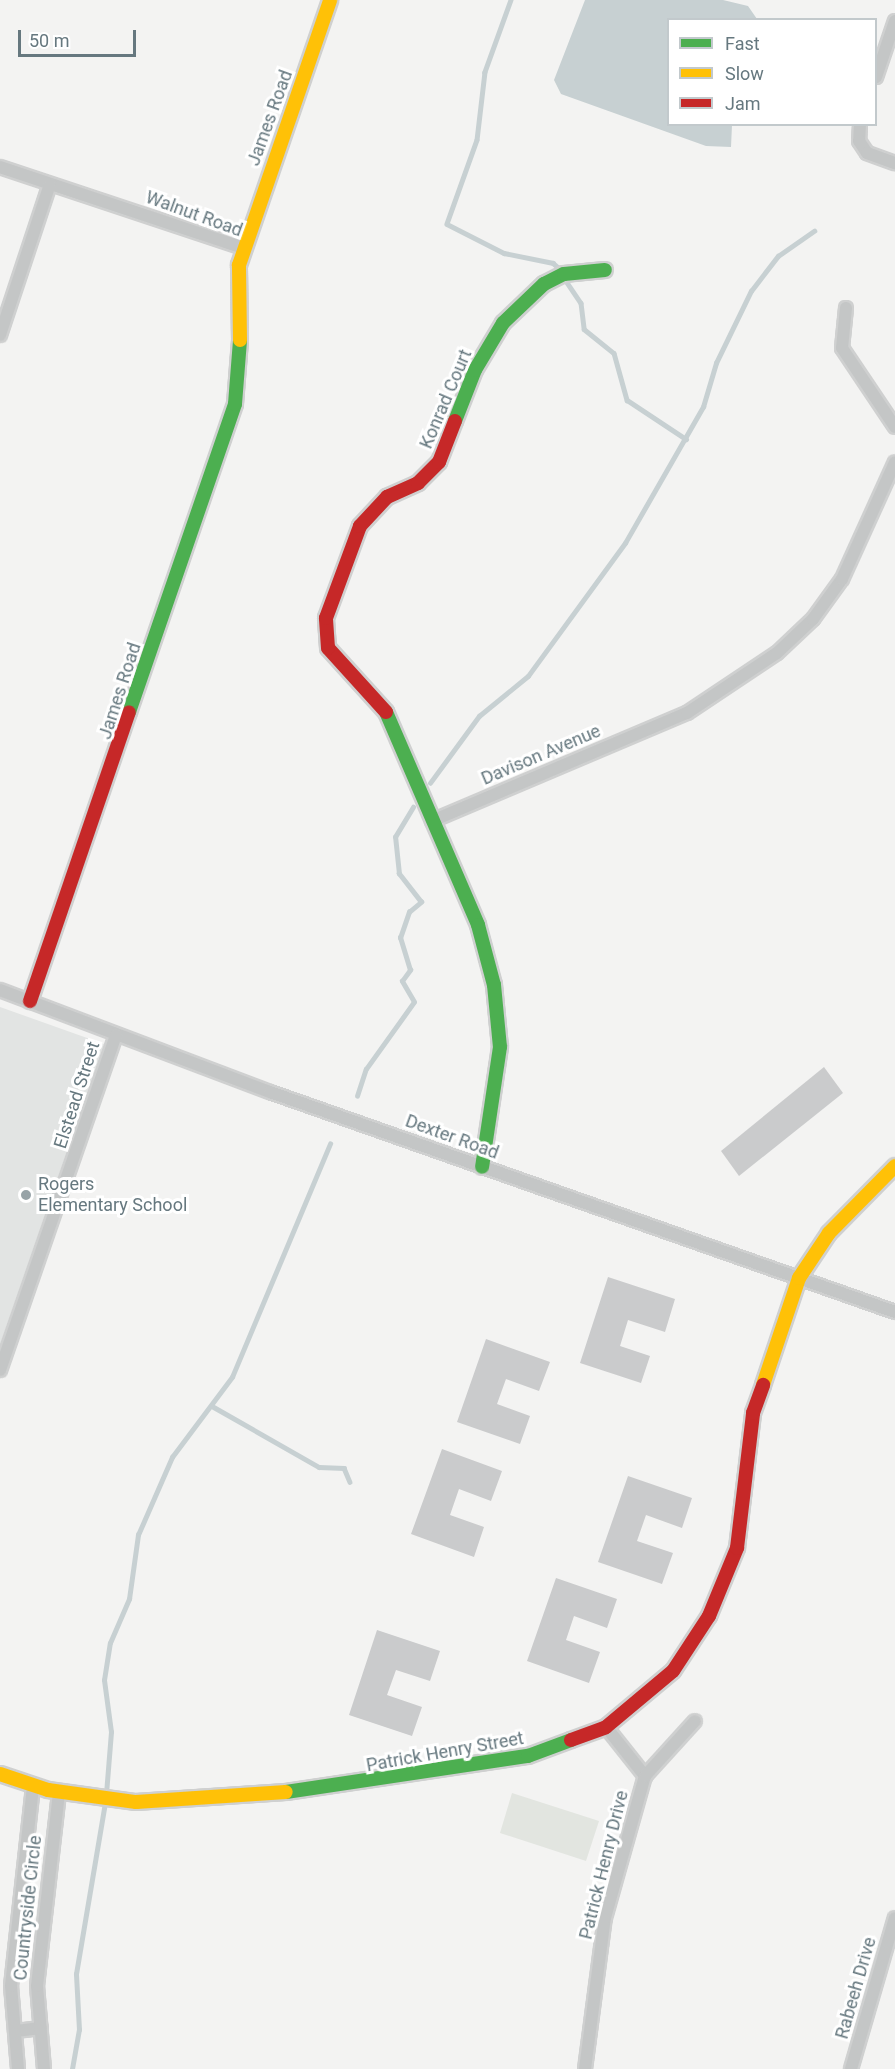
<!DOCTYPE html>
<style>
body{margin:0}
#map{position:relative;width:895px;height:2069px;overflow:hidden;background:#f3f3f2;font-family:Roboto,sans-serif}
div>[style]{position:absolute}
.built>*{inset:0;background:#e2e4e3}
.green>*{inset:0;background:#e2e5e0}
.water>*{inset:0;background:#c7d0d2}
.stream>*{height:4.5px;margin:-2.25px;padding:0 2.25px;transform-origin:2.25px;border-radius:2.25px;background:#c7d0d2}
.building>*{inset:0;background:#cacbcc}
.roads{filter:drop-shadow(2px 0 #cfd0d0) drop-shadow(-2px 0 #cfd0d0) drop-shadow(0 2px #cfd0d0) drop-shadow(0 -2px #cfd0d0)}
.street>*{height:12px;margin:-6px;padding:0 6px;transform-origin:6px;border-radius:6px;background:#c4c6c6}
.fast>*{height:14px;margin:-7px;padding:0 7px;transform-origin:7px;border-radius:7px;background:#4caf50}
.slow>*{height:14px;margin:-7px;padding:0 7px;transform-origin:7px;border-radius:7px;background:#ffc107}
.jam>*{height:14px;margin:-7px;padding:0 7px;transform-origin:7px;border-radius:7px;background:#c62828}
.dots>*{width:16px;height:16px;translate:-50% -50%;box-sizing:border-box;border:3px solid #fff;border-radius:50%}
span{translate:-50% -50%;white-space:nowrap;text-align:center;line-height:1.15;-webkit-text-stroke:6px #fff;paint-order:stroke}
.street-label{font-size:18px;color:#66787f}
.poi-label{font-size:18px;color:#66787f}
.left{translate:0 -50%;text-align:left}
.legend{position:absolute;left:667px;top:18px;width:210px;height:108px;box-sizing:border-box;background:#fff;border:2px solid #c2c9cc;margin:0;padding:8px 10px;list-style:none;font-size:18px;color:#66787f}
.legend li{display:flex;align-items:center;gap:12px;height:30px}
.legend b{width:30px;border:2px solid #c2c9cc}
.scale{position:absolute;left:18px;top:30px;width:118px;height:27px;box-sizing:border-box;border:3px solid #66787f;border-top:0;padding-left:8px;font-size:18px;line-height:21px;white-space:nowrap;color:#66787f;-webkit-text-stroke:4px #fff;paint-order:stroke}
</style>
<div id="map">
<div class="built">
<i style="clip-path:polygon(0 1007px,104px 1044px,0 1345px)"></i>
</div>
<div class="green">
<i style="clip-path:polygon(512px 1793px,599px 1821px,586px 1861px,500px 1833px)"></i>
</div>
<div class="water">
<i style="clip-path:polygon(585px 0,723px 0,748px 6px,757px 19px,668px 20px,668px 124px,732px 125px,731px 147px,706px 146px,561px 94px,554px 80px)"></i>
</div>
<div class="stream">
<i style="left:511px;top:0;width:77px;rotate:109.9deg"></i>
<i style="left:485px;top:72px;width:68px;rotate:96.7deg"></i>
<i style="left:477px;top:140px;width:89px;rotate:109.7deg"></i>
<i style="left:447px;top:224px;width:64px;rotate:27deg"></i>
<i style="left:504px;top:253px;width:50px;rotate:11.5deg"></i>
<i style="left:553px;top:263px;width:11px;rotate:41deg"></i>
<i style="left:564px;top:278px;width:30px;rotate:56deg"></i>
<i style="left:581px;top:303px;width:26px;rotate:83deg"></i>
<i style="left:584px;top:329px;width:38px;rotate:39deg"></i>
<i style="left:614px;top:353px;width:49px;rotate:74.5deg"></i>
<i style="left:627px;top:400px;width:71px;rotate:33.5deg"></i>
<i style="left:430px;top:783px;width:83px;rotate:-53.8deg"></i>
<i style="left:479px;top:716px;width:63px;rotate:-39.2deg"></i>
<i style="left:528px;top:676px;width:165px;rotate:-53.9deg"></i>
<i style="left:625px;top:543px;width:157px;rotate:-60.2deg"></i>
<i style="left:703px;top:407px;width:46px;rotate:-73.5deg"></i>
<i style="left:716px;top:363px;width:80px;rotate:-64.1deg"></i>
<i style="left:751px;top:291px;width:44px;rotate:-52.4deg"></i>
<i style="left:778px;top:256px;width:44px;rotate:-34.8deg"></i>
<i style="left:357px;top:1096px;width:28px;rotate:-72deg"></i>
<i style="left:366px;top:1069px;width:82px;rotate:-54.4deg"></i>
<i style="left:414px;top:1002px;width:24px;rotate:-120deg"></i>
<i style="left:402px;top:981px;width:14px;rotate:-54deg"></i>
<i style="left:410px;top:970px;width:34px;rotate:-107deg"></i>
<i style="left:400px;top:938px;width:28px;rotate:-71deg"></i>
<i style="left:409px;top:912px;width:16px;rotate:-40deg"></i>
<i style="left:421px;top:902px;width:36px;rotate:-128deg"></i>
<i style="left:399px;top:874px;width:37px;rotate:-96deg"></i>
<i style="left:395px;top:837px;width:35px;rotate:-59deg"></i>
<i style="left:212px;top:1406px;width:123px;rotate:29.7deg"></i>
<i style="left:319px;top:1467px;width:25px;rotate:2deg"></i>
<i style="left:344px;top:1468px;width:15px;rotate:67deg"></i>
<i style="left:106px;top:1794px;width:62px;rotate:-85.4deg"></i>
<i style="left:111px;top:1732px;width:52px;rotate:-97.7deg"></i>
<i style="left:104px;top:1680px;width:37px;rotate:-81deg"></i>
<i style="left:110px;top:1643px;width:48px;rotate:-66.6deg"></i>
<i style="left:129px;top:1599px;width:65px;rotate:-82deg"></i>
<i style="left:138px;top:1535px;width:85px;rotate:-66.4deg"></i>
<i style="left:172px;top:1457px;width:100px;rotate:-53.1deg"></i>
<i style="left:232px;top:1377px;width:253px;rotate:-67.2deg"></i>
<i style="left:72px;top:2069px;width:40px;rotate:-80deg"></i>
<i style="left:79px;top:2030px;width:56px;rotate:-93.1deg"></i>
<i style="left:76px;top:1974px;width:174px;rotate:-80.4deg"></i>
</div>
<div class="building">
<i style="clip-path:polygon(824px 1067px,843px 1093px,739px 1176px,721px 1151px)"></i>
<i style="clip-path:polygon(608px 1277px,675px 1299px,665px 1332px,628px 1320px,620px 1346px,650px 1356px,641px 1383px,580px 1363px)"></i>
<i style="clip-path:polygon(486px 1339px,550px 1362px,539px 1391px,506px 1379px,497px 1404px,530px 1416px,520px 1444px,457px 1422px)"></i>
<i style="clip-path:polygon(442px 1449px,502px 1471px,491px 1501px,459px 1489px,450px 1515px,484px 1527px,474px 1557px,411px 1534px)"></i>
<i style="clip-path:polygon(628px 1476px,692px 1498px,682px 1528px,646px 1515px,637px 1541px,673px 1553px,662px 1584px,598px 1562px)"></i>
<i style="clip-path:polygon(556px 1578px,617px 1599px,607px 1628px,574px 1616px,566px 1640px,600px 1652px,589px 1683px,527px 1661px)"></i>
<i style="clip-path:polygon(377px 1630px,440px 1651px,430px 1681px,396px 1670px,387px 1695px,422px 1707px,412px 1736px,349px 1715px)"></i>
</div>
<div class="roads">
<div class="street">
<i style="left:876px;top:77px;width:59px;rotate:-71.3deg"></i>
<i style="left:860px;top:124px;width:17px;rotate:93deg"></i>
<i style="left:859px;top:141px;width:14px;rotate:56deg"></i>
<i style="left:867px;top:153px;width:30px;rotate:20deg"></i>
<i style="left:0;top:167px;width:257px;rotate:18.4deg"></i>
<i style="left:846px;top:308px;width:40px;rotate:95.7deg"></i>
<i style="left:842px;top:348px;width:95px;rotate:56.1deg"></i>
<i style="left:0;top:335px;width:159px;rotate:-71.7deg"></i>
<i style="left:432px;top:821px;width:277px;rotate:-23deg"></i>
<i style="left:687px;top:713px;width:108px;rotate:-33.7deg"></i>
<i style="left:777px;top:653px;width:50px;rotate:-43.4deg"></i>
<i style="left:813px;top:619px;width:49px;rotate:-54.1deg"></i>
<i style="left:842px;top:579px;width:128px;rotate:-65.6deg"></i>
<i style="left:0;top:990px;width:289px;rotate:20.7deg"></i>
<i style="left:270px;top:1092px;width:663px;rotate:19.39deg"></i>
<i style="left:0;top:1370px;width:355px;rotate:-70.9deg"></i>
<i style="left:606px;top:1727px;width:63px;rotate:51.5deg"></i>
<i style="left:16px;top:2031px;width:25px;rotate:-7deg"></i>
<i style="left:18px;top:2069px;width:83px;rotate:-94.8deg"></i>
<i style="left:11px;top:1986px;width:200px;rotate:-83.7deg"></i>
<i style="left:44px;top:2069px;width:83px;rotate:-94.8deg"></i>
<i style="left:37px;top:1986px;width:194px;rotate:-83.5deg"></i>
<i style="left:585px;top:2069px;width:152px;rotate:-82.5deg"></i>
<i style="left:605px;top:1918px;width:148px;rotate:-74.3deg"></i>
<i style="left:645px;top:1776px;width:74px;rotate:-47.7deg"></i>
<i style="left:851px;top:2069px;width:157px;rotate:-73.8deg"></i>
</div>
<div class="fast">
<i style="left:455px;top:421px;width:55px;rotate:-68.6deg"></i>
<i style="left:475px;top:370px;width:55px;rotate:-59.2deg"></i>
<i style="left:503px;top:323px;width:57px;rotate:-43.6deg"></i>
<i style="left:544px;top:284px;width:22px;rotate:-27deg"></i>
<i style="left:564px;top:274px;width:41px;rotate:-5.6deg"></i>
<i style="left:129px;top:712px;width:326px;rotate:-71deg"></i>
<i style="left:235px;top:404px;width:64px;rotate:-85.5deg"></i>
<i style="left:386px;top:712px;width:232px;rotate:66.6deg"></i>
<i style="left:478px;top:925px;width:62px;rotate:75.1deg"></i>
<i style="left:494px;top:985px;width:62px;rotate:84.5deg"></i>
<i style="left:500px;top:1047px;width:121px;rotate:98.5deg"></i>
<i style="left:286px;top:1792px;width:245px;rotate:-8.5deg"></i>
<i style="left:528px;top:1756px;width:46px;rotate:-20.4deg"></i>
</div>
<div class="slow">
<i style="left:240px;top:340px;width:75px;rotate:-90.8deg"></i>
<i style="left:239px;top:265px;width:280px;rotate:-71deg"></i>
<i style="left:763px;top:1385px;width:113px;rotate:-71.4deg"></i>
<i style="left:799px;top:1278px;width:54px;rotate:-56.3deg"></i>
<i style="left:829px;top:1233px;width:94px;rotate:-45.4deg"></i>
<i style="left:0;top:1774px;width:51px;rotate:18.4deg"></i>
<i style="left:48px;top:1790px;width:89px;rotate:7.8deg"></i>
<i style="left:136px;top:1802px;width:150px;rotate:-3.8deg"></i>
</div>
<div class="jam">
<i style="left:386px;top:712px;width:86px;rotate:-132.2deg"></i>
<i style="left:328px;top:648px;width:30px;rotate:-94deg"></i>
<i style="left:326px;top:618px;width:98px;rotate:-69.7deg"></i>
<i style="left:360px;top:526px;width:40px;rotate:-47deg"></i>
<i style="left:387px;top:497px;width:34px;rotate:-24deg"></i>
<i style="left:418px;top:483px;width:30px;rotate:-45deg"></i>
<i style="left:439px;top:462px;width:44px;rotate:-68.7deg"></i>
<i style="left:30px;top:1001px;width:305px;rotate:-71.1deg"></i>
<i style="left:571px;top:1740px;width:37px;rotate:-20deg"></i>
<i style="left:606px;top:1727px;width:87px;rotate:-39.9deg"></i>
<i style="left:673px;top:1671px;width:66px;rotate:-56.8deg"></i>
<i style="left:709px;top:1616px;width:74px;rotate:-67.6deg"></i>
<i style="left:737px;top:1548px;width:136px;rotate:-83.2deg"></i>
<i style="left:753px;top:1413px;width:30px;rotate:-70deg"></i>
</div>
</div>
<div class="dots">
<i style="left:26px;top:1195px;background:#97a3a7"></i>
</div>
<div class="street-label">
<span style="left:270px;top:118px;rotate:-70deg">James Road</span>
<span style="left:194px;top:214px;rotate:20deg">Walnut Road</span>
<span style="left:446px;top:399px;rotate:-67deg">Konrad Court</span>
<span style="left:120px;top:691px;rotate:-72deg">James Road</span>
<span style="left:541px;top:755px;rotate:-23deg">Davison Avenue</span>
<span style="left:77px;top:1095px;rotate:-72deg">Elstead Street</span>
<span style="left:452px;top:1137px;rotate:20deg">Dexter Road</span>
<span style="left:445px;top:1752px;rotate:-10deg">Patrick Henry Street</span>
<span style="left:604px;top:1865px;rotate:-76deg">Patrick Henry Drive</span>
<span style="left:28px;top:1908px;rotate:-84deg">Countryside Circle</span>
<span style="left:856px;top:1988px;rotate:-74deg">Rabeeh Drive</span>
</div>
<div class="poi-label">
<span class="left" style="left:38px;top:1195px">Rogers<br>Elementary School</span>
</div>
<ul class="legend">
<li><b style="height:8px;background:#4caf50"></b>Fast</li>
<li><b style="height:8px;background:#ffc107"></b>Slow</li>
<li><b style="height:8px;background:#c62828"></b>Jam</li>
</ul>
<div class="scale">50 m</div>
</div>
